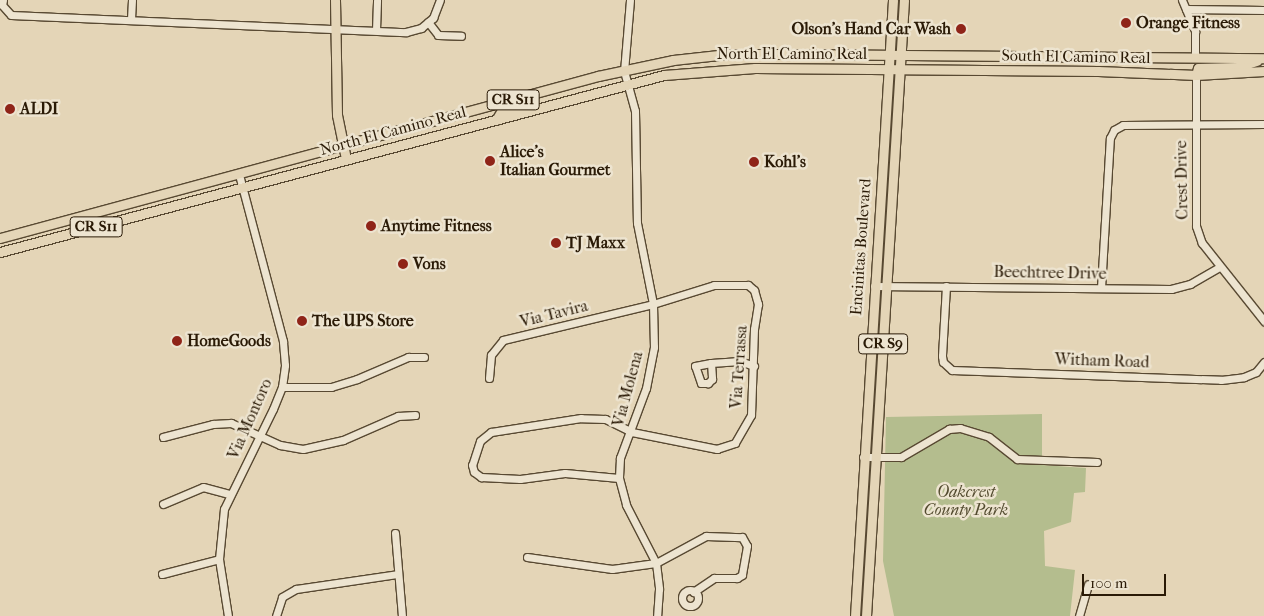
<!DOCTYPE html>
<style>
body{margin:0}
#map{position:relative;width:1264px;height:616px;overflow:hidden;background:#e4d5b7;font-family:"IM FELL French Canon",serif}
div>[style]{position:absolute}
.green>*{inset:0;background:#b4bd8e}
.roads{filter:drop-shadow(1px 0 #584932) drop-shadow(-1px 0 #584932) drop-shadow(0 1px #584932) drop-shadow(0 -1px #584932)}
.minor>*{height:7px;margin:-3.5px;padding:0 3.5px;transform-origin:3.5px;border-radius:3.5px;background:#ede4d0}
.minor>.ring{margin:-3.5px;padding:0;box-sizing:content-box;background:none;border:7px solid #ede4d0;border-radius:50%}
.major>*{height:9px;margin:-4.5px;padding:0 4.5px;transform-origin:4.5px;border-radius:4.5px;background:#e4d5b7}
.dots>*{width:14px;height:14px;translate:-50% -50%;box-sizing:border-box;border:2px solid #ede4d0;border-radius:50%}
span{translate:-50% -50%;white-space:nowrap;text-align:center;line-height:1.15;-webkit-text-stroke:5px #ede4d0;paint-order:stroke}
.shield-label span{padding:1px 4px;background:#ede4d0;border:1px solid;border-radius:4px;-webkit-text-stroke-width:0}
.shield-label{font-size:15px;color:#2a1a06;font-weight:700}
.poi-label{font-size:16px;color:#2a1a06;font-weight:700}
.left{translate:0 -50%;text-align:left}
.right{translate:-100% -50%;text-align:right}
.street-label{font-size:16px;color:#2a1a06}
.park-label{font-size:16px;color:#534b2f;font-style:italic}
.scale{position:absolute;left:1082px;top:574px;width:84px;height:22px;box-sizing:border-box;border:2px solid #2a1a06;border-top:0;padding-left:6px;font-size:15px;line-height:18px;white-space:nowrap;color:#2a1a06;-webkit-text-stroke:4px #ede4d0;paint-order:stroke}
</style>
<div id="map">
<div class="green">
<i style="clip-path:polygon(1042px 414px,1042px 465px,1086px 468px,1085px 492px,1074px 493px,1071px 522px,1044px 531px,1045px 566px,1075px 570px,1070px 616px,894px 616px,883px 561px,886px 417px)"></i>
</div>
<div class="roads">
<div class="minor">
<i style="left:3px;top:0;width:5px;rotate:101deg"></i>
<i style="left:2px;top:5px;width:13px;rotate:48deg"></i>
<i style="left:11px;top:15px;width:395px;rotate:2.5deg"></i>
<i style="left:406px;top:32px;width:16px;rotate:-15deg"></i>
<i style="left:421px;top:28px;width:16px;rotate:-40deg"></i>
<i style="left:433px;top:18px;width:19px;rotate:-69deg"></i>
<i style="left:630px;top:0;width:71px;rotate:94.8deg"></i>
<i style="left:624px;top:71px;width:41px;rotate:74.6deg"></i>
<i style="left:635px;top:111px;width:112px;rotate:89deg"></i>
<i style="left:637px;top:223px;width:83px;rotate:78.8deg"></i>
<i style="left:653px;top:304px;width:43px;rotate:88.7deg"></i>
<i style="left:654px;top:347px;width:42px;rotate:101deg"></i>
<i style="left:646px;top:388px;width:75px;rotate:110.4deg"></i>
<i style="left:620px;top:458px;width:20px;rotate:93deg"></i>
<i style="left:619px;top:478px;width:28px;rotate:75deg"></i>
<i style="left:626px;top:505px;width:65px;rotate:62.7deg"></i>
<i style="left:656px;top:563px;width:26px;rotate:83deg"></i>
<i style="left:659px;top:589px;width:27px;rotate:94deg"></i>
<i style="left:1182px;top:0;width:34px;rotate:67deg"></i>
<i style="left:1195px;top:31px;width:27px;rotate:90deg"></i>
<i style="left:1186px;top:9px;width:78px;rotate:0.7deg"></i>
<i style="left:131px;top:19px;width:19px;rotate:-87deg"></i>
<i style="left:428px;top:22px;width:16px;rotate:52deg"></i>
<i style="left:438px;top:35px;width:23px;rotate:2deg"></i>
<i style="left:376px;top:30px;width:30px;rotate:-88deg"></i>
<i style="left:1196px;top:75px;width:151px;rotate:90deg"></i>
<i style="left:1196px;top:226px;width:18px;rotate:71deg"></i>
<i style="left:1202px;top:243px;width:100px;rotate:51.5deg"></i>
<i style="left:874px;top:286px;width:297px;rotate:0.6deg"></i>
<i style="left:1171px;top:289px;width:20px;rotate:-15deg"></i>
<i style="left:1190px;top:284px;width:34px;rotate:-30deg"></i>
<i style="left:946px;top:286px;width:70px;rotate:93.3deg"></i>
<i style="left:942px;top:356px;width:6px;rotate:81deg"></i>
<i style="left:943px;top:362px;width:12px;rotate:42deg"></i>
<i style="left:952px;top:370px;width:269px;rotate:2.1deg"></i>
<i style="left:1221px;top:380px;width:23px;rotate:-7deg"></i>
<i style="left:1244px;top:377px;width:13px;rotate:-23deg"></i>
<i style="left:1256px;top:372px;width:13px;rotate:-51deg"></i>
<i style="left:1101px;top:288px;width:150px;rotate:-86.6deg"></i>
<i style="left:1110px;top:138px;width:9px;rotate:-63deg"></i>
<i style="left:1114px;top:130px;width:10px;rotate:-29deg"></i>
<i style="left:1123px;top:125px;width:141px;rotate:-0.4deg"></i>
<i style="left:711px;top:363px;width:16px;rotate:86deg"></i>
<i style="left:712px;top:379px;width:6px;rotate:135deg"></i>
<i style="left:708px;top:383px;width:7px;rotate:180deg"></i>
<i style="left:701px;top:383px;width:18px;rotate:-109deg"></i>
<i style="left:695px;top:366px;width:16px;rotate:-11deg"></i>
<i style="left:711px;top:363px;width:29px;rotate:-4deg"></i>
<i style="left:740px;top:361px;width:15px;rotate:20deg"></i>
<i style="left:489px;top:378px;width:23px;rotate:-85deg"></i>
<i style="left:491px;top:355px;width:19px;rotate:-51deg"></i>
<i style="left:503px;top:340px;width:154px;rotate:-13.5deg"></i>
<i style="left:653px;top:304px;width:64px;rotate:-17.3deg"></i>
<i style="left:714px;top:285px;width:34px"></i>
<i style="left:748px;top:285px;width:8px;rotate:40deg"></i>
<i style="left:754px;top:290px;width:15px;rotate:74deg"></i>
<i style="left:758px;top:304px;width:25px;rotate:99deg"></i>
<i style="left:754px;top:329px;width:86px;rotate:92deg"></i>
<i style="left:751px;top:415px;width:32px;rotate:120deg"></i>
<i style="left:735px;top:443px;width:19px;rotate:162deg"></i>
<i style="left:717px;top:449px;width:87px;rotate:-168.7deg"></i>
<i style="left:632px;top:432px;width:30px;rotate:-154deg"></i>
<i style="left:605px;top:419px;width:24px;rotate:-178deg"></i>
<i style="left:581px;top:418px;width:91px;rotate:171.2deg"></i>
<i style="left:491px;top:432px;width:14px;rotate:141deg"></i>
<i style="left:480px;top:441px;width:25px;rotate:108deg"></i>
<i style="left:472px;top:465px;width:7px;rotate:74deg"></i>
<i style="left:474px;top:472px;width:9px;rotate:36deg"></i>
<i style="left:481px;top:477px;width:39px;rotate:3deg"></i>
<i style="left:520px;top:479px;width:45px;rotate:-7.6deg"></i>
<i style="left:565px;top:473px;width:54px;rotate:5.3deg"></i>
<i style="left:282px;top:387px;width:49px"></i>
<i style="left:331px;top:387px;width:27px;rotate:-17deg"></i>
<i style="left:357px;top:379px;width:56px;rotate:-23.3deg"></i>
<i style="left:408px;top:357px;width:16px"></i>
<i style="left:163px;top:437px;width:52px;rotate:-14.6deg"></i>
<i style="left:213px;top:424px;width:18px;rotate:-3deg"></i>
<i style="left:231px;top:423px;width:54px;rotate:24.2deg"></i>
<i style="left:280px;top:445px;width:23px;rotate:10deg"></i>
<i style="left:303px;top:449px;width:41px;rotate:-12.7deg"></i>
<i style="left:343px;top:440px;width:60px;rotate:-23.6deg"></i>
<i style="left:398px;top:416px;width:17px;rotate:-3deg"></i>
<i style="left:863px;top:457px;width:38px"></i>
<i style="left:901px;top:457px;width:56px;rotate:-30.3deg"></i>
<i style="left:949px;top:429px;width:11px;rotate:-5deg"></i>
<i style="left:960px;top:428px;width:30px;rotate:17deg"></i>
<i style="left:989px;top:437px;width:36px;rotate:38deg"></i>
<i style="left:1017px;top:459px;width:80px;rotate:2.1deg"></i>
<i style="left:163px;top:504px;width:43px;rotate:-23deg"></i>
<i style="left:203px;top:487px;width:28px;rotate:15deg"></i>
<i style="left:395px;top:533px;width:83px;rotate:85.2deg"></i>
<i style="left:527px;top:557px;width:86px;rotate:8deg"></i>
<i style="left:612px;top:569px;width:44px;rotate:-7.8deg"></i>
<i style="left:656px;top:563px;width:57px;rotate:-28.4deg"></i>
<i style="left:706px;top:536px;width:36px;rotate:2deg"></i>
<i style="left:742px;top:537px;width:10px;rotate:61deg"></i>
<i style="left:747px;top:546px;width:29px;rotate:100deg"></i>
<i style="left:742px;top:575px;width:6px;rotate:149deg"></i>
<i style="left:737px;top:578px;width:23px;rotate:180deg"></i>
<i style="left:714px;top:578px;width:25px;rotate:146deg"></i>
<i style="left:162px;top:574px;width:59px;rotate:-14.7deg"></i>
<i class="ring" style="left:682px;top:590px;width:9px;height:9px"></i>
<i style="left:228px;top:616px;width:58px;rotate:-99deg"></i>
<i style="left:219px;top:559px;width:50px;rotate:-84.3deg"></i>
<i style="left:224px;top:509px;width:111px;rotate:-63.9deg"></i>
<i style="left:273px;top:409px;width:24px;rotate:-68deg"></i>
<i style="left:282px;top:387px;width:22px;rotate:-82deg"></i>
<i style="left:285px;top:365px;width:24px;rotate:-95deg"></i>
<i style="left:283px;top:341px;width:172px;rotate:-104.8deg"></i>
<i style="left:276px;top:616px;width:20px;rotate:-72deg"></i>
<i style="left:282px;top:597px;width:16px;rotate:-30deg"></i>
<i style="left:296px;top:589px;width:102px;rotate:-8.4deg"></i>
<i style="left:1079px;top:616px;width:33px;rotate:-74deg"></i>
</div>
<div class="major">
<i style="left:335px;top:0;width:115px;rotate:89deg"></i>
<i style="left:337px;top:115px;width:45px;rotate:78.4deg"></i>
<i style="left:1196px;top:75px;width:7px;rotate:-74deg"></i>
<i style="left:1198px;top:68px;width:40px;rotate:-1.4deg"></i>
<i style="left:1238px;top:67px;width:20px;rotate:-18deg"></i>
<i style="left:496px;top:120px;width:12px;rotate:-59deg"></i>
<i style="left:502px;top:110px;width:30px;rotate:-17deg"></i>
<i style="left:0;top:238px;width:620px;rotate:-15.16deg"></i>
<i style="left:598px;top:76px;width:77px;rotate:-12deg"></i>
<i style="left:673px;top:60px;width:55px;rotate:-6.2deg"></i>
<i style="left:728px;top:54px;width:62px"></i>
<i style="left:790px;top:54px;width:474px;rotate:0.5deg"></i>
<i style="left:0;top:252px;width:687px;rotate:-14.93deg"></i>
<i style="left:664px;top:75px;width:91px;rotate:-4.4deg"></i>
<i style="left:755px;top:68px;width:343px;rotate:0.5deg"></i>
<i style="left:1098px;top:71px;width:98px;rotate:2.3deg"></i>
<i style="left:1196px;top:75px;width:68px;rotate:-3.4deg"></i>
<i style="left:855px;top:616px;width:617px;rotate:-86.47deg"></i>
<i style="left:866px;top:616px;width:617px;rotate:-86.47deg"></i>
</div>
</div>
<div class="dots">
<i style="left:1126px;top:23px;background:#8f2418"></i>
<i style="left:961px;top:29px;background:#8f2418"></i>
<i style="left:10px;top:109px;background:#8f2418"></i>
<i style="left:490px;top:161px;background:#8f2418"></i>
<i style="left:754px;top:162px;background:#8f2418"></i>
<i style="left:371px;top:226px;background:#8f2418"></i>
<i style="left:556px;top:243px;background:#8f2418"></i>
<i style="left:403px;top:264px;background:#8f2418"></i>
<i style="left:302px;top:321px;background:#8f2418"></i>
<i style="left:177px;top:341px;background:#8f2418"></i>
</div>
<div class="shield-label">
<span style="left:513px;top:100px">CR S11</span>
<span style="left:96px;top:227px">CR S11</span>
<span style="left:883px;top:344px">CR S9</span>
</div>
<div class="poi-label">
<span class="left" style="left:1136px;top:23px">Orange Fitness</span>
<span class="right" style="left:951px;top:29px">Olson's Hand Car Wash</span>
<span class="left" style="left:20px;top:109px">ALDI</span>
<span class="left" style="left:500px;top:161px">Alice's<br>Italian Gourmet</span>
<span class="left" style="left:764px;top:162px">Kohl's</span>
<span class="left" style="left:381px;top:226px">Anytime Fitness</span>
<span class="left" style="left:566px;top:243px">TJ Maxx</span>
<span class="left" style="left:413px;top:264px">Vons</span>
<span class="left" style="left:312px;top:321px">The UPS Store</span>
<span class="left" style="left:187px;top:341px">HomeGoods</span>
</div>
<div class="street-label">
<span style="left:792px;top:54px">North El Camino Real</span>
<span style="left:1076px;top:57px;rotate:1deg">South El Camino Real</span>
<span style="left:393px;top:131px;rotate:-15deg">North El Camino Real</span>
<span style="left:1182px;top:180px;rotate:-91deg">Crest Drive</span>
<span style="left:861px;top:247px;rotate:-86deg">Encinitas Boulevard</span>
<span style="left:1050px;top:273px;rotate:1deg">Beechtree Drive</span>
<span style="left:554px;top:314px;rotate:-14deg">Via Tavira</span>
<span style="left:1102px;top:361px;rotate:2deg">Witham Road</span>
<span style="left:739px;top:367px;rotate:-86deg">Via Terrassa</span>
<span style="left:628px;top:389px;rotate:-75deg">Via Molena</span>
<span style="left:250px;top:419px;rotate:-66deg">Via Montoro</span>
</div>
<div class="park-label">
<span style="left:966px;top:501px">Oakcrest<br>County Park</span>
</div>
<div class="scale">100 m</div>
</div>
